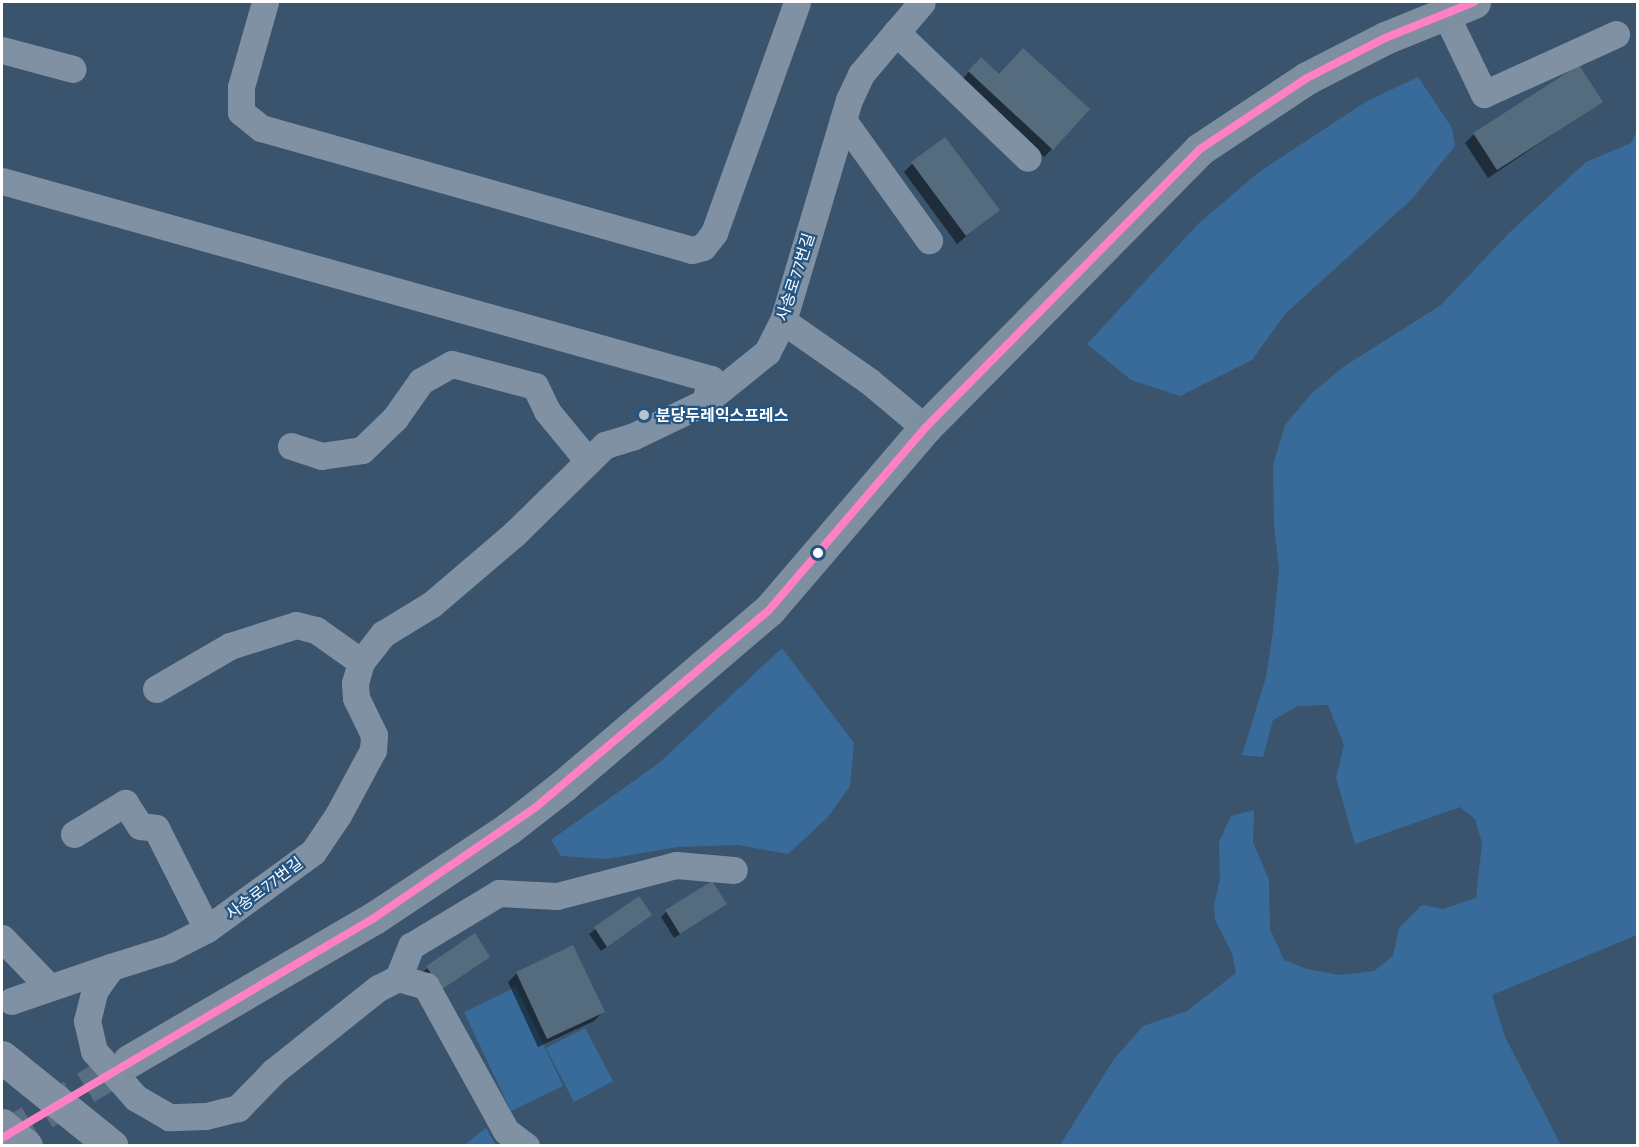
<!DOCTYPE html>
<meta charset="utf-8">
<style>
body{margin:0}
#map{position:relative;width:1639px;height:1147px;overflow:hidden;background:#3a546d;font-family:"Titillium Web","Noto Sans KR",sans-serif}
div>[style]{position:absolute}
.green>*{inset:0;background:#386b99}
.shadow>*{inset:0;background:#0007}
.building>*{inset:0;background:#556b7e}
.major-tunnel>*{height:33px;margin-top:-16.5px;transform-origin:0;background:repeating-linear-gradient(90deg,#586e83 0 33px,transparent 0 49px)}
.minor>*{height:27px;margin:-13.5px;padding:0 13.5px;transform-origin:13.5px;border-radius:13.5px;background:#8091a3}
.major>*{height:33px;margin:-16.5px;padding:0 16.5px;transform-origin:16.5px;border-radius:16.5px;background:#7e90a0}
.highway>*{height:33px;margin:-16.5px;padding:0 16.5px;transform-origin:16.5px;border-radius:16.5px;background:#8191a3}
.bus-1>*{height:8px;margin:-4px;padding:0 4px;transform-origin:4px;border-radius:4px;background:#ff80c5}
.dots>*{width:16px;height:16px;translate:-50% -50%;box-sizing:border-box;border:3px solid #245583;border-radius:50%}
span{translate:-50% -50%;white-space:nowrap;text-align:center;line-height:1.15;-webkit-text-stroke:4.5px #245583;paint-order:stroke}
.street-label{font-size:16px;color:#fff}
.poi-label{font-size:16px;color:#fff;font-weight:700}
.left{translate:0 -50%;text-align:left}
.frame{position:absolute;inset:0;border:3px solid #fff;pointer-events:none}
</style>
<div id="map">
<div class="green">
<i style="clip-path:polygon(1418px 77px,1452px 128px,1455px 146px,1412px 199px,1285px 314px,1252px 360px,1180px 396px,1131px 380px,1087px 344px,1198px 224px,1259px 172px,1367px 101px)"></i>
<i style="clip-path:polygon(1637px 130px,1637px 935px,1492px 995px,1505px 1037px,1561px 1145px,1060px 1145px,1114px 1059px,1143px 1026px,1187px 1011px,1236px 973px,1232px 953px,1215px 920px,1214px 906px,1220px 878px,1219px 842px,1231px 816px,1254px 810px,1253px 842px,1269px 880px,1270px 929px,1284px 960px,1307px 969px,1339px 975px,1374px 971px,1393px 956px,1399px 928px,1422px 905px,1443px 909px,1476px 898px,1482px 843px,1475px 819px,1460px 807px,1355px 844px,1336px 778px,1344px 745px,1328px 705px,1298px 706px,1273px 720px,1263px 757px,1242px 755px,1266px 677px,1273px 631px,1279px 568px,1274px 525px,1273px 465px,1285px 425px,1311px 394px,1343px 367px,1441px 305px,1509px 233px,1586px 162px,1631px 143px)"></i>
<i style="clip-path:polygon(782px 648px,854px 743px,850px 786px,828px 817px,788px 854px,738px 845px,677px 847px,607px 859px,561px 856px,551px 840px,659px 763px)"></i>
<i style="clip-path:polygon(516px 987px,563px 1086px,511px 1111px,464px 1012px)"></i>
<i style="clip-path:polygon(585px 1028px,613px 1081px,574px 1102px,546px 1048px)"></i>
<i style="clip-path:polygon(486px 1128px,496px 1145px,464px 1145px)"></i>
</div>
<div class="shadow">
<i style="clip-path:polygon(972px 68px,999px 76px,1052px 149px,1044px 157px,961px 81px)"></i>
<i style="clip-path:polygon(1601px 102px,1488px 178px,1465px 143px,1474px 134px)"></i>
<i style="clip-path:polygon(912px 164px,998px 210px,957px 244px,904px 172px)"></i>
<i style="clip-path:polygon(639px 898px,650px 915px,601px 951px,589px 934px)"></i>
<i style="clip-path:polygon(725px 904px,674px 938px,661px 917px,666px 912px)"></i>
<i style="clip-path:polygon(474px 935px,488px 957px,435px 994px,421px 973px)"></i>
<i style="clip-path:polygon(517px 973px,603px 1012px,594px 1021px,538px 1047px,508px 982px)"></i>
</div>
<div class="building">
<i style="clip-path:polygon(1023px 48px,1090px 109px,1053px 150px,968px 71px,981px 57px,999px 74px)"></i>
<i style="clip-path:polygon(1579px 65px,1603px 102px,1497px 170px,1473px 133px)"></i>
<i style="clip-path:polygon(945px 137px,1000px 210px,966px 236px,911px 162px)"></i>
<i style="clip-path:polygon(712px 881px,727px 904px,680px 934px,665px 910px)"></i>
<i style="clip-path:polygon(639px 896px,652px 915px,607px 947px,594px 927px)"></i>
<i style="clip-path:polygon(475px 933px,490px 957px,441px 990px,426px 966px)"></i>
<i style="clip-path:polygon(573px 945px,605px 1012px,547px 1039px,516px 972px)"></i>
</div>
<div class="major-tunnel">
<i style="left:2px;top:1138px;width:149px;rotate:-31.2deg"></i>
</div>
<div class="minor">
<i style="left:265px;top:2px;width:88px;rotate:105.8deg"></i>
<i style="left:241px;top:87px;width:25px;rotate:90deg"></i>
<i style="left:241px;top:112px;width:26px;rotate:39deg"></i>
<i style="left:261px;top:128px;width:448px;rotate:15.8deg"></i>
<i style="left:692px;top:250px;width:11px;rotate:-15deg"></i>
<i style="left:703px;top:247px;width:18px;rotate:-52deg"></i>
<i style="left:714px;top:233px;width:245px;rotate:-70.2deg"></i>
<i style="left:1445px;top:13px;width:90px;rotate:64.3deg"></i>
<i style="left:1484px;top:94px;width:145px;rotate:-24.4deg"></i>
<i style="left:896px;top:32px;width:182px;rotate:43.7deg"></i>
<i style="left:2px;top:50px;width:73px;rotate:15deg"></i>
<i style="left:843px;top:120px;width:148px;rotate:54.4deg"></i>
<i style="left:2px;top:181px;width:736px;rotate:15.6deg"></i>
<i style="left:711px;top:379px;width:24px;rotate:105deg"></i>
<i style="left:783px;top:321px;width:105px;rotate:34.9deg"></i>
<i style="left:869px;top:381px;width:73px;rotate:40deg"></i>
<i style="left:291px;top:446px;width:32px;rotate:18deg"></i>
<i style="left:321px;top:456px;width:41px;rotate:-8.3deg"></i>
<i style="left:362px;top:450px;width:46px;rotate:-44.1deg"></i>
<i style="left:395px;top:418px;width:45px;rotate:-54.9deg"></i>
<i style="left:421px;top:381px;width:35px;rotate:-29deg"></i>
<i style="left:452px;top:364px;width:86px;rotate:14.8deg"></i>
<i style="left:535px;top:386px;width:28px;rotate:64deg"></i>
<i style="left:547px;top:411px;width:65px;rotate:50.6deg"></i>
<i style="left:156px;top:689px;width:86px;rotate:-30.2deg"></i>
<i style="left:230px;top:646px;width:69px;rotate:-17.7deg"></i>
<i style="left:296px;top:625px;width:21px;rotate:14deg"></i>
<i style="left:316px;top:630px;width:55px;rotate:35.4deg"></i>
<i style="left:74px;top:834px;width:60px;rotate:-31.3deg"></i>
<i style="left:125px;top:803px;width:27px;rotate:57deg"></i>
<i style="left:140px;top:826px;width:16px;rotate:7deg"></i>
<i style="left:156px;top:828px;width:113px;rotate:63.2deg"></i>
<i style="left:2px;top:938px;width:66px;rotate:46.2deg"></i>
<i style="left:398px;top:978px;width:35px;rotate:-68deg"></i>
<i style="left:411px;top:946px;width:103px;rotate:-31.1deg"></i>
<i style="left:499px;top:893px;width:58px;rotate:3deg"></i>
<i style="left:557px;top:896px;width:123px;rotate:-14.6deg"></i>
<i style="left:676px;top:865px;width:58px;rotate:4.9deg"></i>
<i style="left:11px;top:1001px;width:106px;rotate:-18.8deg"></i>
<i style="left:526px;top:1146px;width:25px;rotate:-143deg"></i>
<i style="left:506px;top:1131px;width:166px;rotate:-118.9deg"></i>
<i style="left:426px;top:986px;width:29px;rotate:-164deg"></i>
<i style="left:398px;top:978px;width:22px;rotate:153deg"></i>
<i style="left:378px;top:988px;width:133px;rotate:141.4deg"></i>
<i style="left:274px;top:1071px;width:52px;rotate:134.2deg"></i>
<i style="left:238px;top:1108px;width:34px;rotate:166deg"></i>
<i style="left:205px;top:1116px;width:36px;rotate:178deg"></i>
<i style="left:169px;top:1117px;width:38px;rotate:-150deg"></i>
<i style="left:136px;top:1098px;width:63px;rotate:-131.8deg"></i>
<i style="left:94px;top:1051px;width:31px;rotate:-103deg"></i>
<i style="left:87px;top:1021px;width:32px;rotate:-76deg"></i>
<i style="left:95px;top:990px;width:28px;rotate:-55deg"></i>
<i style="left:111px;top:967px;width:60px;rotate:-17.5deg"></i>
<i style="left:168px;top:949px;width:44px;rotate:-27.1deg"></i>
<i style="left:207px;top:929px;width:131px;rotate:-36deg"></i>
<i style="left:313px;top:852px;width:45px;rotate:-56deg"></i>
<i style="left:338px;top:815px;width:74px;rotate:-61.7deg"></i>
<i style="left:373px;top:750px;width:15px;rotate:-86deg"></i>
<i style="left:374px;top:735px;width:41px;rotate:-115.9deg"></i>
<i style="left:356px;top:698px;width:15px;rotate:-94deg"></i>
<i style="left:355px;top:683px;width:22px;rotate:-74deg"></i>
<i style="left:361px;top:662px;width:36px;rotate:-52deg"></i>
<i style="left:383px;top:634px;width:57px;rotate:-31.5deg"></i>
<i style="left:432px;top:604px;width:109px;rotate:-40.5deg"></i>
<i style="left:515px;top:533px;width:126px;rotate:-44.4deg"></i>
<i style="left:605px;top:445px;width:30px;rotate:-17deg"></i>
<i style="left:634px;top:436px;width:79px;rotate:-25.6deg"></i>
<i style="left:705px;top:402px;width:80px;rotate:-38.9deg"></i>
<i style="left:767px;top:352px;width:35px;rotate:-63deg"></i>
<i style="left:783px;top:321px;width:231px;rotate:-73.4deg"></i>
<i style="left:849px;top:100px;width:29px;rotate:-65deg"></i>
<i style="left:861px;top:74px;width:94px;rotate:-49.7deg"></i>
</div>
<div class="major">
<i style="left:129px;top:1061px;width:284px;rotate:-30.3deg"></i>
<i style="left:374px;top:918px;width:162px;rotate:-33.7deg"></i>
<i style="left:509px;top:828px;width:70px;rotate:-38deg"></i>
<i style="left:564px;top:785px;width:270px;rotate:-40.5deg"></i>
<i style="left:769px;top:610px;width:240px;rotate:-49.4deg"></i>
<i style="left:925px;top:428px;width:392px;rotate:-45.4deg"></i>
<i style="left:1200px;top:149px;width:128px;rotate:-33.6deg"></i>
<i style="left:1307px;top:78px;width:88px;rotate:-27.1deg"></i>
<i style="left:1385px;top:38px;width:96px;rotate:-22deg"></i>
</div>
<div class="highway">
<i style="left:2px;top:1057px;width:141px;rotate:39deg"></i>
<i style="left:2px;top:1125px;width:32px;rotate:41deg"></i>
</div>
<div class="bus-1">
<i style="left:2px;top:1138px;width:432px;rotate:-30.6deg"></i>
<i style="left:374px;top:918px;width:196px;rotate:-34.4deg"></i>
<i style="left:536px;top:807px;width:305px;rotate:-40.2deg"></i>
<i style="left:769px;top:610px;width:240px;rotate:-49.4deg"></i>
<i style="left:925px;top:428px;width:392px;rotate:-45.4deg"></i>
<i style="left:1200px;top:149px;width:128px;rotate:-33.6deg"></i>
<i style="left:1307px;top:78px;width:88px;rotate:-27.1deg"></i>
<i style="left:1385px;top:38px;width:96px;rotate:-22deg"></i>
</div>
<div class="dots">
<i style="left:644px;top:415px;background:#bac3cc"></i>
<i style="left:818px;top:553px;background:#fff"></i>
</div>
<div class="street-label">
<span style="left:795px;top:277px;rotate:-72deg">사송로77번길</span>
<span style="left:264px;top:888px;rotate:-37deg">사송로77번길</span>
</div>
<div class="poi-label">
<span class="left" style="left:656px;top:415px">분당두레익스프레스</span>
</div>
<div class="frame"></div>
</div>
